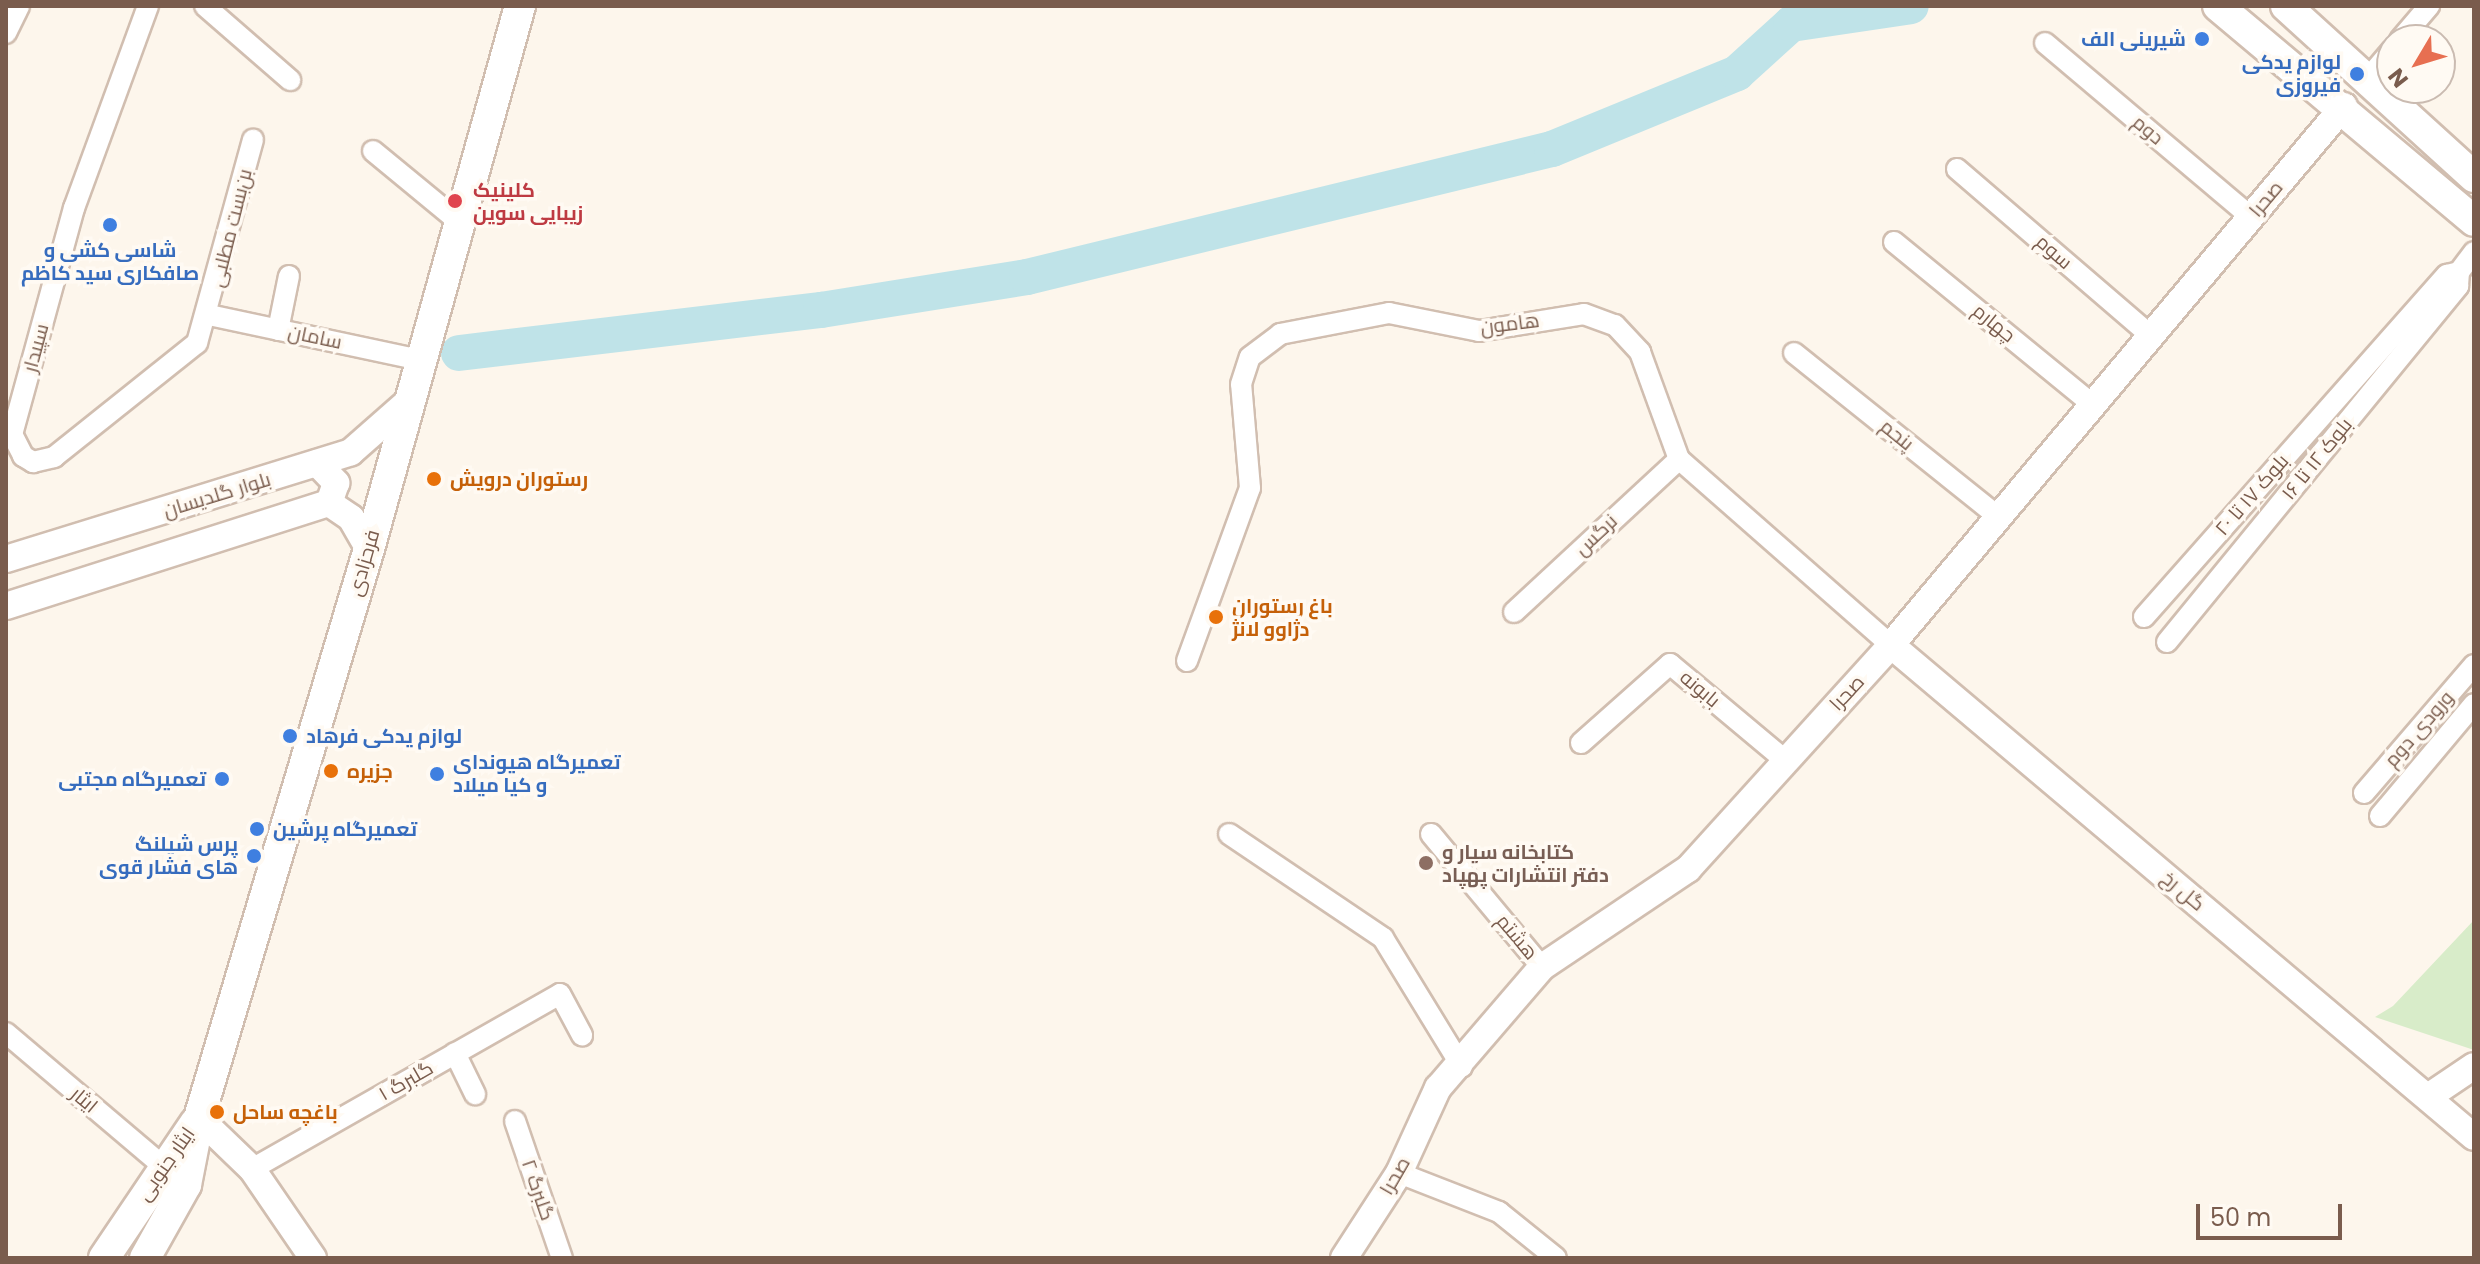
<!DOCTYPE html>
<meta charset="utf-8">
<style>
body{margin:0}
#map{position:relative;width:2480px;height:1264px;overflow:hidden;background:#fdf6ec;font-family:Poppins,Cairo,sans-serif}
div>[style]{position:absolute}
.green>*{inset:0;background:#d8ecc9}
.river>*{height:36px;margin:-18px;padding:0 18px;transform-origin:18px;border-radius:18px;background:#bfe3e8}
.roads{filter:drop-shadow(2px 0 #d1beb0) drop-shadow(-2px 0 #d1beb0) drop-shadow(0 2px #d1beb0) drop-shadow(0 -2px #d1beb0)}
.minor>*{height:20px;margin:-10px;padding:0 10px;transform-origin:10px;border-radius:10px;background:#fff}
.tertiary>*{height:26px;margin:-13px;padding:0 13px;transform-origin:13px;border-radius:13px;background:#fff}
.secondary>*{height:30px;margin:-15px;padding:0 15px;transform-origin:15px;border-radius:15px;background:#fff}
.dots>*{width:22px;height:22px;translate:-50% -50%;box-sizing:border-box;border:4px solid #fffaf3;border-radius:50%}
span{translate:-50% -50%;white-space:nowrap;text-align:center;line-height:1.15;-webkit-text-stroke:7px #fffaf3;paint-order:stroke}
.shop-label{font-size:20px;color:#366cbe;font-weight:700}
.right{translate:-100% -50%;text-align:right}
.left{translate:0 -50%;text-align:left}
.street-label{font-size:20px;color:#7a5c4d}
.health-label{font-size:20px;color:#be3a42;font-weight:700}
.food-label{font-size:20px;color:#c56008;font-weight:700}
.education-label{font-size:20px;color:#785e54;font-weight:700}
.frame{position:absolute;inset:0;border:8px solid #7a5c4d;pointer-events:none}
.north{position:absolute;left:2376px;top:24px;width:80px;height:80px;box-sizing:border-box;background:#fffaf3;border:2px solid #cabbb1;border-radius:50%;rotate:232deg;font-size:22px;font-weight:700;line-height:32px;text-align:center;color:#7a5c4d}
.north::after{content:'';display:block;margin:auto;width:28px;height:36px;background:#e76f51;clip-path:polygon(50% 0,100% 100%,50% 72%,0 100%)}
.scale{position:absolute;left:2196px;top:1204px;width:146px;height:36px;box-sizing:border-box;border:4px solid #7a5c4d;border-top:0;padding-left:10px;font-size:24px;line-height:28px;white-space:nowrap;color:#7a5c4d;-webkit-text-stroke:6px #fffaf3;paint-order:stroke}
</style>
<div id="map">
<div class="green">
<i style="clip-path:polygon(2474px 920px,2474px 1050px,2375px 1017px,2393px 1006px)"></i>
</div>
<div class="river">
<i style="left:459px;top:353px;width:365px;rotate:-6.8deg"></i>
<i style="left:821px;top:310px;width:209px;rotate:-9.1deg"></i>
<i style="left:1027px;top:277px;width:540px;rotate:-13.7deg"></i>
<i style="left:1552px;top:149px;width:200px;rotate:-22.3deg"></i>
<i style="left:1737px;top:73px;width:73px;rotate:-42.2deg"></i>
<i style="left:1791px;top:24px;width:121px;rotate:-8.5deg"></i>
</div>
<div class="roads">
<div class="minor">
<i style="left:148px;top:6px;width:215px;rotate:110.1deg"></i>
<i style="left:74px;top:208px;width:234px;rotate:105.3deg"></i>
<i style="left:12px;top:434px;width:25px;rotate:63deg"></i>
<i style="left:23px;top:456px;width:12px;rotate:31deg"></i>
<i style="left:33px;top:462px;width:22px;rotate:-13deg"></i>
<i style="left:54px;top:457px;width:183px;rotate:-38.6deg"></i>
<i style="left:197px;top:343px;width:211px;rotate:-74.6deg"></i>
<i style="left:205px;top:6px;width:113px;rotate:41deg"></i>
<i style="left:6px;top:33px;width:30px;rotate:-64deg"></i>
<i style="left:2400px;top:40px;width:45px;rotate:-49.5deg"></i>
<i style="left:2045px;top:43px;width:270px;rotate:40.2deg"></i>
<i style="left:2365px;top:82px;width:42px;rotate:-49.8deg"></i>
<i style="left:373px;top:151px;width:110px;rotate:39.5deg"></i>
<i style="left:1957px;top:169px;width:256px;rotate:40.7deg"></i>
<i style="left:1894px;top:242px;width:257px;rotate:39.3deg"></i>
<i style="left:209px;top:315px;width:216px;rotate:12deg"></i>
<i style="left:278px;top:330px;width:55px;rotate:-78.5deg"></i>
<i style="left:1794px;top:353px;width:263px;rotate:38.7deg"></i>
<i style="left:1514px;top:612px;width:225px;rotate:-42.8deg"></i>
<i style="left:2144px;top:617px;width:457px;rotate:-48.5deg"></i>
<i style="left:2447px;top:275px;width:12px;rotate:-14deg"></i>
<i style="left:2167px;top:642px;width:460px;rotate:-50.7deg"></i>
<i style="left:2458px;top:286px;width:14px;rotate:-86deg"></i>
<i style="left:2459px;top:272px;width:25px;rotate:-53deg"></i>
<i style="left:1187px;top:661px;width:184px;rotate:-70deg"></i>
<i style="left:1250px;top:488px;width:104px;rotate:-94.9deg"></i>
<i style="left:1241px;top:384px;width:28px;rotate:-72deg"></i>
<i style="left:1250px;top:357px;width:38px;rotate:-37deg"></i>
<i style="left:1280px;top:334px;width:111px;rotate:-10.9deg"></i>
<i style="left:1389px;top:313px;width:92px;rotate:11.3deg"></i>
<i style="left:1479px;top:331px;width:106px;rotate:-9.2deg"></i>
<i style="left:1584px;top:314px;width:33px;rotate:20deg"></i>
<i style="left:1615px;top:325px;width:37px;rotate:47deg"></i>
<i style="left:1640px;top:352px;width:114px;rotate:70deg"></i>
<i style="left:1679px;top:459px;width:282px;rotate:41.3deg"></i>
<i style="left:1581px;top:743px;width:119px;rotate:-41.6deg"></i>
<i style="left:1670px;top:664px;width:150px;rotate:39.9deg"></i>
<i style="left:2364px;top:793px;width:169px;rotate:-49.3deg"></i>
<i style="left:2380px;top:816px;width:146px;rotate:-50deg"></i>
<i style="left:1229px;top:834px;width:186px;rotate:34deg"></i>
<i style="left:1383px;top:938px;width:151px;rotate:58.5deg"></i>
<i style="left:1431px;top:834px;width:173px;rotate:50.2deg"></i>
<i style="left:6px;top:1033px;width:206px;rotate:40.3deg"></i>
<i style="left:455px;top:1053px;width:46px;rotate:64deg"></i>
<i style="left:515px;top:1121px;width:145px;rotate:71.1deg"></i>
<i style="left:252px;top:1169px;width:354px;rotate:-29.6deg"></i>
<i style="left:560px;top:994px;width:47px;rotate:61.8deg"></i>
<i style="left:1399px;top:1173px;width:107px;rotate:21.3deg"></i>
<i style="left:1499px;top:1212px;width:73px;rotate:38.9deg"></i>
</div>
<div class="tertiary">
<i style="left:317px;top:463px;width:28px;rotate:46deg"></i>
<i style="left:336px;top:483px;width:21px;rotate:109deg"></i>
<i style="left:329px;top:503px;width:27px;rotate:34deg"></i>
<i style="left:351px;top:518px;width:36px;rotate:60deg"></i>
<i style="left:6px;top:559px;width:361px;rotate:-17.2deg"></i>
<i style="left:351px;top:452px;width:79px;rotate:-41.4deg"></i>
<i style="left:6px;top:606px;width:339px;rotate:-17.7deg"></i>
<i style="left:1891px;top:645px;width:763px;rotate:40.16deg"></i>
<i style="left:2428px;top:1097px;width:55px;rotate:-34deg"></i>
<i style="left:199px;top:1118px;width:74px;rotate:43.9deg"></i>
<i style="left:252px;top:1169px;width:108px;rotate:55.6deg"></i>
<i style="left:1344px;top:1258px;width:101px;rotate:-57.1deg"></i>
<i style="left:1399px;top:1173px;width:94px;rotate:-65.4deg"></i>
<i style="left:1438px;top:1088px;width:160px;rotate:-49.3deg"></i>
<i style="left:1542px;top:967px;width:176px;rotate:-33.9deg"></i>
<i style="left:1688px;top:869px;width:302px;rotate:-47.8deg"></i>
<i style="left:1891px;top:645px;width:704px;rotate:-49.95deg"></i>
</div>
<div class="secondary">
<i style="left:2218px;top:6px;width:334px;rotate:40deg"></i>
<i style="left:2286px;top:6px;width:254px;rotate:42.3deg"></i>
<i style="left:104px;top:1258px;width:163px;rotate:-56deg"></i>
<i style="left:145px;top:1258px;width:84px;rotate:-60.7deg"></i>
<i style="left:186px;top:1185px;width:68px;rotate:-79deg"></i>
<i style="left:199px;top:1118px;width:594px;rotate:-73.37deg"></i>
<i style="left:369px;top:549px;width:564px;rotate:-74.46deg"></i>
</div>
</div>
<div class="dots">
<i style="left:2202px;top:39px;background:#3f7fe0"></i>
<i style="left:2357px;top:74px;background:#3f7fe0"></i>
<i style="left:455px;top:201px;background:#e0444e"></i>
<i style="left:110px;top:225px;background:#3f7fe0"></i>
<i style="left:434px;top:479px;background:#e8710a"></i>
<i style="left:1216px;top:617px;background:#e8710a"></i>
<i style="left:290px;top:736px;background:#3f7fe0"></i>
<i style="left:331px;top:771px;background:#e8710a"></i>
<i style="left:437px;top:774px;background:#3f7fe0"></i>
<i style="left:222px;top:779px;background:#3f7fe0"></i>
<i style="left:257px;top:829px;background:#3f7fe0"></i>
<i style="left:254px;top:856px;background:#3f7fe0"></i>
<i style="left:1426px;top:863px;background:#8d6e63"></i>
<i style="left:217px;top:1112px;background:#e8710a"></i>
</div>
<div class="shop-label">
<span class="right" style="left:2186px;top:39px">شیرینی الف</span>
<span class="right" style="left:2341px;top:74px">لوازم یدکى<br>فیروزى</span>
<span style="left:110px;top:262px">شاسی کشی و<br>صافکاری سید کاظم</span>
<span class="left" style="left:306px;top:736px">لوازم یدکی فرهاد</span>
<span class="left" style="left:453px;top:774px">تعمیرگاه هیوندای<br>و کیا میلاد</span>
<span class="right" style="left:206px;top:779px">تعمیرگاه مجتبی</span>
<span class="left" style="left:273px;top:829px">تعمیرگاه پرشین</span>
<span class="right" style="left:238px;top:856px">پرس شیلنگ<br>های فشار قوی</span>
</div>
<div class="street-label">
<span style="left:2148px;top:130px;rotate:40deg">دوم</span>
<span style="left:2266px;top:199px;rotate:-50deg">صحرا</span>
<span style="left:231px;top:228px;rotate:-76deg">بن‌بست مطلبی</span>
<span style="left:2054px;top:252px;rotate:41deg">سوم</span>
<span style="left:1994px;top:323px;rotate:39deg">چهارم</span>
<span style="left:1510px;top:324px;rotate:-7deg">هامون</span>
<span style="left:315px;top:337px;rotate:12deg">سامان</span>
<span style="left:36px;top:348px;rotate:-75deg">سپیدار</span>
<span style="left:1897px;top:435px;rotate:39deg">پنجم</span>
<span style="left:2317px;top:459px;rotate:-51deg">بلوک ۱۲ تا ۱۶</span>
<span style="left:217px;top:495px;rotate:-17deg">بلوار گلدیسان</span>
<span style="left:2252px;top:495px;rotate:-49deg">بلوک ۱۷ تا ۲۰</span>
<span style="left:1596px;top:535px;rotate:-43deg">نرگس</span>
<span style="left:364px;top:563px;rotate:-74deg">فرحزادی</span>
<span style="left:1700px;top:689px;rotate:40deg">بابونه</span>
<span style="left:1847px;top:693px;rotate:-47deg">صحرا</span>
<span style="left:2419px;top:729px;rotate:-49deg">ورودی دوم</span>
<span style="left:2183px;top:891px;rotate:40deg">گل رخ</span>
<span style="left:1517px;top:937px;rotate:50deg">هشتم</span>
<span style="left:406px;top:1081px;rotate:-30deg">گلبرگ ۱</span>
<span style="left:84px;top:1100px;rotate:40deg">ایثار</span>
<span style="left:166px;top:1164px;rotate:-55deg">ایثار جنوبی</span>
<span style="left:1395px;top:1176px;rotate:-60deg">صحرا</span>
<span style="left:538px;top:1190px;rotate:71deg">گلبرگ ۲</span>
</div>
<div class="health-label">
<span class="left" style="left:473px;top:202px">کلینیک<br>زیبایی سوین</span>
</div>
<div class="food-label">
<span class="left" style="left:450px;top:479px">رستوران درویش</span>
<span class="left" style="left:1232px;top:618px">باغ رستوران<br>دژاوو لانژ</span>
<span class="left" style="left:347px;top:771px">جزیره</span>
<span class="left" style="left:233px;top:1112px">باغچه ساحل</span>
</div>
<div class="education-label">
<span class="left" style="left:1442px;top:864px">کتابخانه سیار و<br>دفتر انتشارات پهپاد</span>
</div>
<div class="frame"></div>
<div class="north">N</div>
<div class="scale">50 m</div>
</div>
